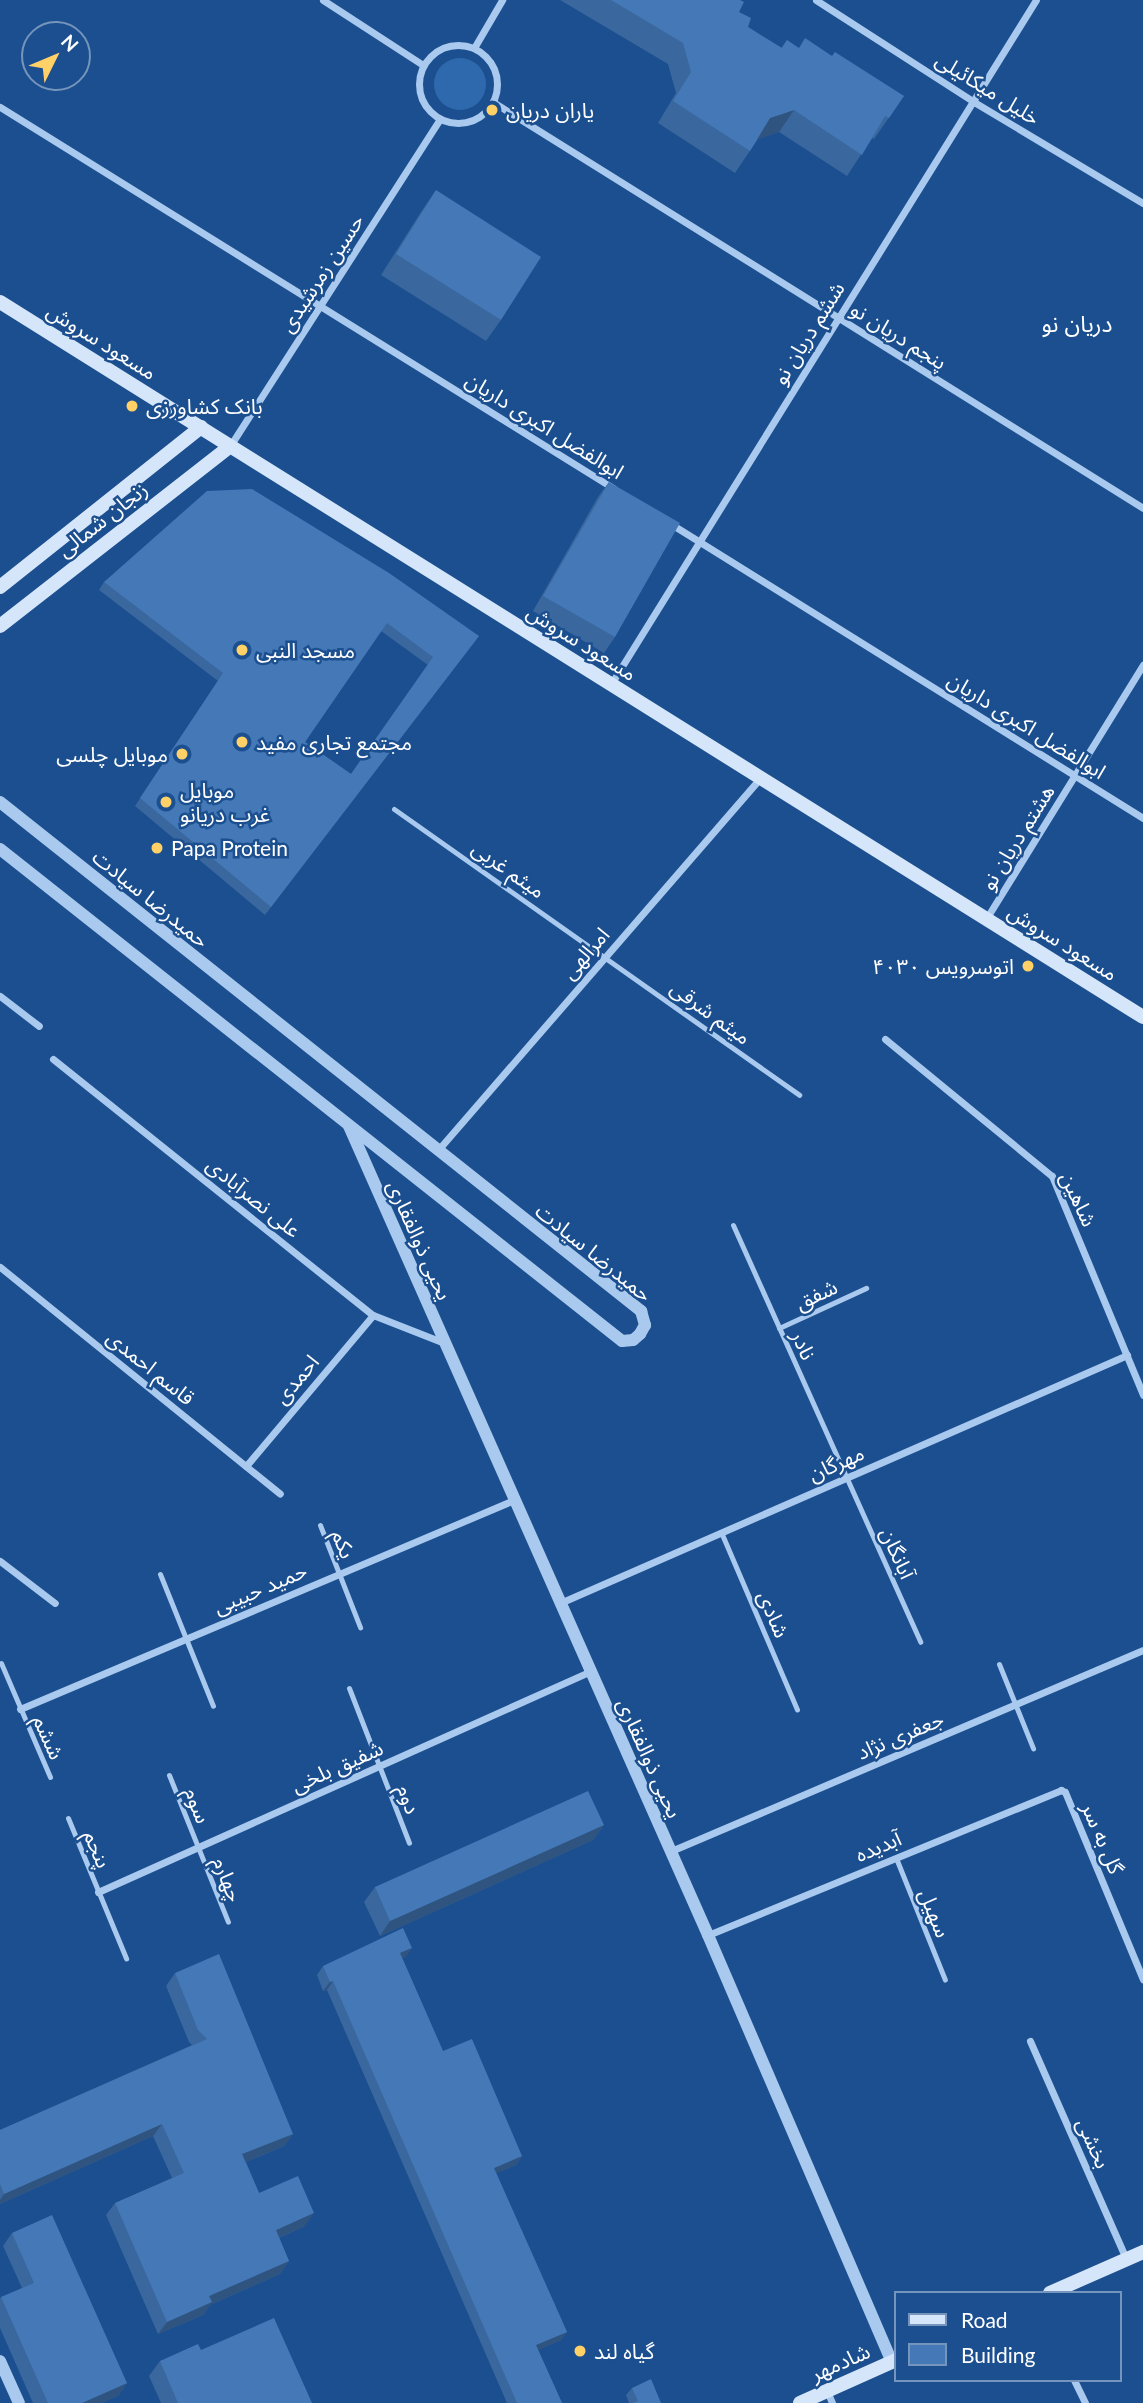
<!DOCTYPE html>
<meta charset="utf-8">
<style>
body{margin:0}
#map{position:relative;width:1143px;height:2403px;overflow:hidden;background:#1b4f8f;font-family:Lato,"Noto Sans Arabic",sans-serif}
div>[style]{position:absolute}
.green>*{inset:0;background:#2e69ad}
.round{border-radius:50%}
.service>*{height:5px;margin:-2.5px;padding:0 2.5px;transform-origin:2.5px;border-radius:2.5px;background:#a9c9ee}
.minor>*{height:7px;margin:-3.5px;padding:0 3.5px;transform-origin:3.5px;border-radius:3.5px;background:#a9c9ee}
.minor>.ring{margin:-3.5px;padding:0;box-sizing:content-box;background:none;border:7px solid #a9c9ee;border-radius:50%}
.tertiary>*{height:12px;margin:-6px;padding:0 6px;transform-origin:6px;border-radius:6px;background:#a9c9ee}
.secondary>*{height:14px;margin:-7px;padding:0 7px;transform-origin:7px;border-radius:7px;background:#d6e6fa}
.wall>*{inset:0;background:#3a679d}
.shaded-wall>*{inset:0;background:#305480}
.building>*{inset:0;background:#4478b7}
.dots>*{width:19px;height:19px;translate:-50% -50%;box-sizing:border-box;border:4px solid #1b4f8f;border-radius:50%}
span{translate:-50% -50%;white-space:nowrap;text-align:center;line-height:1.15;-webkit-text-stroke:5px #1b4f8f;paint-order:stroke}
.street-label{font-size:21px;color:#fff}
.poi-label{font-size:21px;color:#fff}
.left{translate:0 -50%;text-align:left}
.right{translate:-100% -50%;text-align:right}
.neighbourhood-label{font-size:23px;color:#fff}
.legend{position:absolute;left:894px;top:2291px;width:228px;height:91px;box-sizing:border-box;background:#1b4f8f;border:2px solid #7695bc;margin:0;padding:9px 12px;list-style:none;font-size:21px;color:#fff}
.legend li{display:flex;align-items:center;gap:14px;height:35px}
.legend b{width:35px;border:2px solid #7695bc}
.north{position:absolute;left:21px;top:21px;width:70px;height:70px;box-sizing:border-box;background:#1b4f8f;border:2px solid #7695bc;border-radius:50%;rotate:47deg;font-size:19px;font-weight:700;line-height:28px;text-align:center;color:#fff}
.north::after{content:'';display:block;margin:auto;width:24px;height:32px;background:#ffd166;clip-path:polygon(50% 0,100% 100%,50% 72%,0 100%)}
</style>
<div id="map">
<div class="green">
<i class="round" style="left:434px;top:58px;width:52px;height:52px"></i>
</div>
<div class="service">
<i style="left:394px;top:809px;width:496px;rotate:35.2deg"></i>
<i style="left:733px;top:1225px;width:457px;rotate:65.8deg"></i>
<i style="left:779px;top:1328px;width:96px;rotate:-24.7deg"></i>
<i style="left:320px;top:1525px;width:110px;rotate:68.6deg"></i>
<i style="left:721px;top:1532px;width:193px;rotate:66.8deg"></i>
<i style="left:160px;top:1574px;width:142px;rotate:68.1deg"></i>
<i style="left:1px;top:1663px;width:124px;rotate:66.7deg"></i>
<i style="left:999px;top:1664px;width:91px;rotate:68deg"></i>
<i style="left:349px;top:1688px;width:166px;rotate:68.8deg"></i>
<i style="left:169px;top:1775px;width:158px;rotate:68.1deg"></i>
<i style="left:68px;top:1818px;width:152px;rotate:67.5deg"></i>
<i style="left:896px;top:1858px;width:131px;rotate:68.1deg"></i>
</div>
<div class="minor">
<i style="left:323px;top:0;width:119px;rotate:33deg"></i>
<i style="left:816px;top:0;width:188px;rotate:32.8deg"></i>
<i style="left:974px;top:102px;width:197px;rotate:30.9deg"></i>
<i class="ring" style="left:419px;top:45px;width:71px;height:71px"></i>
<i style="left:474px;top:48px;width:56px;rotate:-59.7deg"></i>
<i style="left:493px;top:102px;width:766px;rotate:31.99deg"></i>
<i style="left:0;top:107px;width:722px;rotate:31.86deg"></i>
<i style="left:230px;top:446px;width:389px;rotate:-57.3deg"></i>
<i style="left:671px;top:524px;width:556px;rotate:31.92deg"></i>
<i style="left:611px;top:684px;width:805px;rotate:-58.15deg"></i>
<i style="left:986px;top:919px;width:299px;rotate:-58.3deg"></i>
<i style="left:0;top:996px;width:49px;rotate:37.6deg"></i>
<i style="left:885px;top:1039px;width:216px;rotate:39.4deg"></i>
<i style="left:1052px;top:1176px;width:237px;rotate:67.4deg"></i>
<i style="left:53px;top:1059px;width:410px;rotate:38.7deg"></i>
<i style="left:373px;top:1315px;width:76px;rotate:21.5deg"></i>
<i style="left:438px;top:1150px;width:492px;rotate:-49.1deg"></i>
<i style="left:0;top:1267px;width:360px;rotate:39deg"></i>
<i style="left:246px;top:1466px;width:197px;rotate:-49.9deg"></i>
<i style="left:0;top:1561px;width:69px;rotate:37.4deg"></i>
<i style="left:560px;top:1603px;width:619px;rotate:-23.62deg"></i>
<i style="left:20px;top:1709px;width:536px;rotate:-22.93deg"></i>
<i style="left:671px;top:1851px;width:513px;rotate:-23.07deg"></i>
<i style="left:98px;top:1892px;width:540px;rotate:-24.15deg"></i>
<i style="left:708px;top:1935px;width:382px;rotate:-22.3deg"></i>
<i style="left:1061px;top:1790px;width:4px;rotate:27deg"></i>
<i style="left:1065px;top:1792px;width:203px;rotate:67.4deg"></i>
<i style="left:1030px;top:2041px;width:238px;rotate:66.2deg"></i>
<i style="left:1074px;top:2380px;width:25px;rotate:64deg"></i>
<i style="left:827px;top:2391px;width:13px;rotate:67deg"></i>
</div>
<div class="tertiary">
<i style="left:0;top:802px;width:819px;rotate:38.45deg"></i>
<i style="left:641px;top:1311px;width:15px;rotate:74deg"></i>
<i style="left:645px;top:1325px;width:10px;rotate:119deg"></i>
<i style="left:640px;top:1334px;width:9px;rotate:139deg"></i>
<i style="left:633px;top:1340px;width:11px;rotate:175deg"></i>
<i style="left:622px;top:1341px;width:793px;rotate:-141.66deg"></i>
<i style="left:349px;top:1126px;width:885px;rotate:66.07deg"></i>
<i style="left:708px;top:1935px;width:465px;rotate:66.7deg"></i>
<i style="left:0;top:2361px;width:46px;rotate:65.7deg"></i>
</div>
<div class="secondary">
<i style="left:0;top:302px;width:1348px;rotate:32.03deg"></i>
<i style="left:0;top:587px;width:257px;rotate:-38.5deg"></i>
<i style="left:0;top:626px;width:292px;rotate:-38deg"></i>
<i style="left:1050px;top:2293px;width:102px;rotate:-23.8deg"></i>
<i style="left:800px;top:2403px;width:105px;rotate:-24.1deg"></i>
</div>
<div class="wall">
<i style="clip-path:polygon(560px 0,740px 0,739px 12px,748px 27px,781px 48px,787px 40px,798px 48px,832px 56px,904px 96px,874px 139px,872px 138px,847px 176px,779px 132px,758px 139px,735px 173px,658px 123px,676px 93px,668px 64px)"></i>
<i style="clip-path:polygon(436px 190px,501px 320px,486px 341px,381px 275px,421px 212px)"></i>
<i style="clip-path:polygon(609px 482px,615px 637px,604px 653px,533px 611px,598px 497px)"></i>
<i style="clip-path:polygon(evenodd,104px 582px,479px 636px,265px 915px,135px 806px,218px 681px,99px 590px,104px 582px,381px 631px,428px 665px,351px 774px,305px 742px,381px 631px)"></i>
<i style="clip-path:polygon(604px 1825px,593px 1840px,380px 1936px,364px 1902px,375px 1887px)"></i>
<i style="clip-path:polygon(406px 1957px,402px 1958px,443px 2051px,522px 2156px,516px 2165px,496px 2173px,567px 2332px,561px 2340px,538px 2350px,562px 2403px,507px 2403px,327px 1990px,323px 1991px,317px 1975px,323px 1966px)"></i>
<i style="clip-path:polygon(175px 1973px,293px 2134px,284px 2146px,246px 2162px,259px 2193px,305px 2226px,279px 2238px,289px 2261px,280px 2274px,210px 2305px,203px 2315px,158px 2334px,106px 2215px,115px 2203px,172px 2178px,153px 2136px,0 2204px,0 2130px,192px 2045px,189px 2042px,166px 1986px)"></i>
<i style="clip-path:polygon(12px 2233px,127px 2383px,118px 2396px,101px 2403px,33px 2403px,0 2328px,0 2298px,22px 2288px,3px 2246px)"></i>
<i style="clip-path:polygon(201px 2350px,312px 2403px,161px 2403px,149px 2376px,160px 2361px)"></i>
<i style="clip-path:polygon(632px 2388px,661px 2403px,629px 2403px,626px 2395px)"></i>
</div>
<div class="shaded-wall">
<i style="clip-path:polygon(794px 110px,779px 132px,755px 140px,770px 118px)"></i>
<i style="clip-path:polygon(604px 1825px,593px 1840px,380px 1936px,390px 1921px)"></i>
<i style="clip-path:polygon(412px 1948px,406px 1957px,394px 1962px,400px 1953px)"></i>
<i style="clip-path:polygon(333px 1981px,327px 1990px,323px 1991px,330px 1982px)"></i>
<i style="clip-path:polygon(162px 2124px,153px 2136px,0 2204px,0 2200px,4px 2194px)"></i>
<i style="clip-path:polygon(293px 2134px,284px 2146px,234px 2167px,242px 2154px)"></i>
<i style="clip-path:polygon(522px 2156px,516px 2165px,488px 2177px,494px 2168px)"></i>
<i style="clip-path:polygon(314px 2213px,305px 2226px,267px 2243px,276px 2230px)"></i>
<i style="clip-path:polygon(289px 2261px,280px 2274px,210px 2305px,203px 2315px,158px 2334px,167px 2322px,209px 2296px)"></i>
<i style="clip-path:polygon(567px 2332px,561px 2340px,530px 2354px,536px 2345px)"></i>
<i style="clip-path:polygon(127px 2383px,118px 2396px,101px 2403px,82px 2403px)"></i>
</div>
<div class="building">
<i style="clip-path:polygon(611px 0,740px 0,744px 2px,739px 12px,751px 18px,748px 27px,782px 48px,787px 40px,799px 48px,805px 38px,832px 56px,835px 52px,904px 96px,889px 118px,885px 116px,862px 155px,794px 110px,770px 118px,750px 151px,673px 101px,691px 72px,683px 43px)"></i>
<i style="clip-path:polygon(436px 190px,541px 257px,501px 320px,396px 254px)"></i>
<i style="clip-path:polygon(609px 482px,680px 523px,615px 637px,543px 596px)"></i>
<i style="clip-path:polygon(evenodd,252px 489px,389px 573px,479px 636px,271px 907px,140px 798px,223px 673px,104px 582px,207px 491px,252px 489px,387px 623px,433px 657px,351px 774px,305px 742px,387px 623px)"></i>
<i style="clip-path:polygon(588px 1791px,604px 1825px,390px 1921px,375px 1887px)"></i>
<i style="clip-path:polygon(403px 1928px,412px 1948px,400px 1953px,443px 2051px,472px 2039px,522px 2156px,494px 2168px,567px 2332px,536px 2345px,562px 2403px,517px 2403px,333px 1981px,330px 1982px,323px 1966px)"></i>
<i style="clip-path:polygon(219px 1954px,293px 2134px,242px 2154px,259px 2193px,298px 2176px,314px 2213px,276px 2230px,289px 2261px,209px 2296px,212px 2302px,167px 2322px,115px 2203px,184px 2173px,162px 2124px,4px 2194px,0 2184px,0 2130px,207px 2039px,198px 2030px,175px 1973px)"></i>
<i style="clip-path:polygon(52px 2215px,127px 2383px,82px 2403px,48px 2403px,1px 2297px,34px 2283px,12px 2233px)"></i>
<i style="clip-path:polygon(274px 2318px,312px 2403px,178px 2403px,160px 2361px,198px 2344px,201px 2350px)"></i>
<i style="clip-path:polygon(651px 2379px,661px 2403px,633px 2403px,638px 2401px,632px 2388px)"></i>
</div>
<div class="dots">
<i style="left:492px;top:110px;background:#ffd166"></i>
<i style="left:132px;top:406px;background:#ffd166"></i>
<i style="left:242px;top:650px;background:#ffd166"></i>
<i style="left:242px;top:742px;background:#ffd166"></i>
<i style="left:182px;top:754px;background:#ffd166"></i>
<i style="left:166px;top:802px;background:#ffd166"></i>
<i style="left:157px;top:848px;background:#ffd166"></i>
<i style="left:1028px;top:966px;background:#ffd166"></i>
<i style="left:580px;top:2351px;background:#ffd166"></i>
</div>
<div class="street-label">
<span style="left:988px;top:88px;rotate:32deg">خلیل میکائیلی</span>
<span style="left:321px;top:273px;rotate:-57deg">حسین زمرشيدی</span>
<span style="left:808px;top:333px;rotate:-58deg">ششم دریان‌ نو</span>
<span style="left:899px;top:335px;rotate:32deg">پنجم دریان‌ نو</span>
<span style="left:102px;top:341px;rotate:32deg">مسعود سروش</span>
<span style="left:545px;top:425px;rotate:32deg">ابوالفضل اکبری داریان</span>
<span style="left:102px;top:519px;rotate:-38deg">زنجان شمالی</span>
<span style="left:582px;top:642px;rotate:32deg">مسعود سروش</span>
<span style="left:1027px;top:725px;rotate:32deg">ابوالفضل اکبری داریان</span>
<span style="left:1017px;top:837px;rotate:-58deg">هشتم دریان‌ نو</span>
<span style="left:509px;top:869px;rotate:35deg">میثم غربی</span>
<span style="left:151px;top:898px;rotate:39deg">حمیدرضا سیادت</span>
<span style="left:1063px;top:942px;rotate:32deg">مسعود سروش</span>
<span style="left:585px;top:953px;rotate:-49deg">امرالهی</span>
<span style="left:711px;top:1012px;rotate:36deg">میثم شرقی</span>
<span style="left:254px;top:1197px;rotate:39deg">علی نصرآبادی</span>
<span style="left:1079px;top:1199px;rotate:65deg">شاهین</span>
<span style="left:420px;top:1240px;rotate:66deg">یحیی ذوالفقاری</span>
<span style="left:594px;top:1252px;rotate:39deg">حمیدرضا سیادت</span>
<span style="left:816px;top:1294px;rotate:-25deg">شفق</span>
<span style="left:804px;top:1345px;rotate:66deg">نادر</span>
<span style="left:151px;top:1367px;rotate:39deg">قاسم احمدی</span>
<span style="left:296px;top:1379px;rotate:-50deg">احمدی</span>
<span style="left:836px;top:1463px;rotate:-24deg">مهرگان</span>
<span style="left:344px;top:1544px;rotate:69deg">یکم</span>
<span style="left:898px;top:1553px;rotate:66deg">آبانگان</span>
<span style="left:260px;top:1588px;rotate:-23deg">حمید حبیبی</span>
<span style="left:774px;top:1614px;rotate:67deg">شادی</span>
<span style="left:900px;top:1735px;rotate:-23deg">جعفری نژاد</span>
<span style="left:49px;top:1737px;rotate:66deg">ششم</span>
<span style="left:650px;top:1758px;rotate:66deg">یحیی ذوالفقاری</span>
<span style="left:337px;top:1766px;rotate:-24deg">شفیق بلخی</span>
<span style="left:409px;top:1799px;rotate:69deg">دوم</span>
<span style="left:198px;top:1805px;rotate:68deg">سوم</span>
<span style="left:1103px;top:1838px;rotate:67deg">گل به سر</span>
<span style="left:878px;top:1846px;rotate:-23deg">آبدیده</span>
<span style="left:98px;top:1849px;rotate:67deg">پنجم</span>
<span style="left:228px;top:1879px;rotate:68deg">چهارم</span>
<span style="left:935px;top:1913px;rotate:68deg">سهیل</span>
<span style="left:1094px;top:2143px;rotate:66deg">بخشی</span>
<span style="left:840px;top:2362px;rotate:-24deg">شادمهر</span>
</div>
<div class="poi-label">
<span class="left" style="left:506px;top:110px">یاران دریان</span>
<span class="left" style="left:146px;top:406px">بانک کشاورزی</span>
<span class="left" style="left:256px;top:650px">مسجد النبی</span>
<span class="left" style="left:256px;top:742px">مجتمع تجاری مفید</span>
<span class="right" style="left:168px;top:754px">موبایل چلسی</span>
<span class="left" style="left:180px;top:802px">موبایل<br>غرب دریانو</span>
<span class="left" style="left:171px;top:848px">Papa Protein</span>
<span class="right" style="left:1014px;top:966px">اتوسرویس ۴۰۳۰</span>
<span class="left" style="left:594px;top:2351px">گیاه لند</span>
</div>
<div class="neighbourhood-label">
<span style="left:1077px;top:323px">دریان نو</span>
</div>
<ul class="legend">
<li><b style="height:9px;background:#d6e6fa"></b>Road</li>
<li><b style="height:19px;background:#4478b7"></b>Building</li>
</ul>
<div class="north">N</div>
</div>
